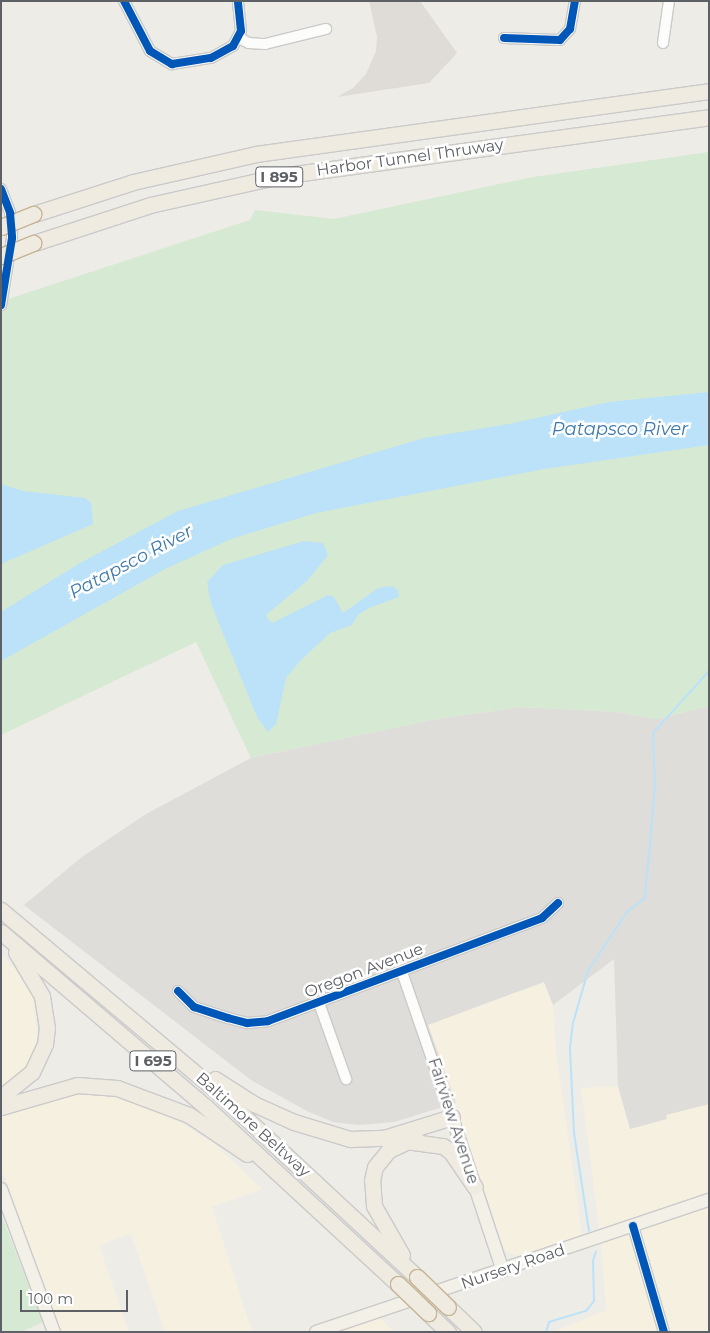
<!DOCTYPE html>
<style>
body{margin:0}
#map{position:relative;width:710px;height:1333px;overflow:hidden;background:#edece7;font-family:Montserrat,sans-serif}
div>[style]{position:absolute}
.commercial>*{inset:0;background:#f6f0e1}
.industrial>*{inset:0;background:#deddd9}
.education>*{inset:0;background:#dfdcd7}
.green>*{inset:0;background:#d6e9d3}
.water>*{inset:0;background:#bbe2f8}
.stream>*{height:2px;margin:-1px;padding:0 1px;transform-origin:1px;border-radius:1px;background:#bbe2f8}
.roads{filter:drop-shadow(1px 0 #cacaca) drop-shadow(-1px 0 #cacaca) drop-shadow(0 1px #cacaca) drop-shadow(0 -1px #cacaca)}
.minor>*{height:10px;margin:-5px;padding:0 5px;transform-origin:5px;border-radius:5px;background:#fcfcfb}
.major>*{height:12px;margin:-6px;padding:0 6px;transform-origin:6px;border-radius:6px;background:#f3f0e8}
.highway>*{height:15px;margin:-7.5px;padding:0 7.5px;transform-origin:7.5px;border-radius:7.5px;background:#f0ebe1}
.bridges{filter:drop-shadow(1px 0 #c5b494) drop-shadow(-1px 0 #c5b494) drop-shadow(0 1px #c5b494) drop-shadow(0 -1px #c5b494)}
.highway-bridge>*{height:15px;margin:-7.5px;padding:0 7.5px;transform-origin:7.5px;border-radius:7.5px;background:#f0ebe1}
.cycleway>*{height:8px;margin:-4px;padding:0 4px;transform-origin:4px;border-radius:4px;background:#0057b8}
span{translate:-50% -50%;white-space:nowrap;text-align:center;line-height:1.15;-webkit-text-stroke:5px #fff;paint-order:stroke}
.shield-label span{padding:1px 4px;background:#fff;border:1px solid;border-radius:4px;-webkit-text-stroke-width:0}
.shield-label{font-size:15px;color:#5d6166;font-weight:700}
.street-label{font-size:16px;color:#5d6166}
.water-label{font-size:18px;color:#3f79a9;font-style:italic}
.frame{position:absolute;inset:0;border:2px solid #5d6166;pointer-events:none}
.scale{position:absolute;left:20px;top:1290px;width:108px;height:22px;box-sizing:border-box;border:2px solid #5d6166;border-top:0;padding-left:6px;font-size:15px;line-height:18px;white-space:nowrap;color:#5d6166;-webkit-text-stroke:4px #fff;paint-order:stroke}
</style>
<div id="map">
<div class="commercial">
<i style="clip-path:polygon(1px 954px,26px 979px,33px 998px,37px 1038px,34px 1053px,21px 1074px,1px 1089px)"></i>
<i style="clip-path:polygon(544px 982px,553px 1005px,556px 1052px,582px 1235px,517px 1256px,506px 1251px,503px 1245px,428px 1025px)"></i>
<i style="clip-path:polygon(618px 1086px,630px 1129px,667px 1119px,666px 1115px,709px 1104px,709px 1192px,599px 1229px,581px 1088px)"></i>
<i style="clip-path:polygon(104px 1089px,163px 1111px,216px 1145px,262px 1189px,212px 1207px,252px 1332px,165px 1332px,131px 1234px,99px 1245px,129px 1332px,61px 1332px,1px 1168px,1px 1111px,53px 1093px)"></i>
<i style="clip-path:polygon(709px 1207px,709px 1332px,553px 1332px,606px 1310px,601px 1244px)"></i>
<i style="clip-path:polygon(379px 1317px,394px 1332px,335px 1332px)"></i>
</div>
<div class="industrial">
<i style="clip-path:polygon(709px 706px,709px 1104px,666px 1115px,667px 1119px,630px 1129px,618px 1086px,614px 959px,553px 1005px,544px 982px,428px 1025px,456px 1103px,394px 1122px,359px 1125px,333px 1122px,307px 1111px,251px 1080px,24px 905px,82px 857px,146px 814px,251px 758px,436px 719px,523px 707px,618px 712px,657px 719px)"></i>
</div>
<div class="education">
<i style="clip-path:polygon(369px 1px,420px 1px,457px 53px,429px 83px,337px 97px,353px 88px,366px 74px,376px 51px,377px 37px)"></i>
</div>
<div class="green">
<i style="clip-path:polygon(709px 152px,709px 706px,657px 719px,618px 712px,523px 707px,436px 719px,251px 758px,196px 642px,1px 735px,1px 298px,8px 299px,250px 220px,255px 210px,334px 219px,533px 177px)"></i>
<i style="clip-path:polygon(1px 1214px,43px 1322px,21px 1332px,1px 1332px)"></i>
</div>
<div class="water">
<i style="clip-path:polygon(709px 392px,709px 445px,544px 469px,316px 513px,231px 539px,165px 569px,1px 661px,1px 612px,80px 563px,178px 511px,424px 438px,509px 424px,609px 402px)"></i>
<i style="clip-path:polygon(1px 484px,23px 491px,85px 498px,91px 503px,93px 524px,1px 564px)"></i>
<i style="clip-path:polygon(304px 541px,323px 543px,328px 555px,307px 581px,267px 614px,267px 618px,272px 623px,328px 595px,334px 597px,343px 613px,378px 588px,391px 586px,398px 590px,399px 597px,369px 608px,358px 615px,352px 625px,330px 633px,301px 660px,286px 678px,276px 724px,268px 732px,257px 717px,211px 604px,207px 582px,223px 565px)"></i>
</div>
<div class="stream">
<i style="left:589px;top:1231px;width:99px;rotate:-98.7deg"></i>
<i style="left:574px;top:1133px;width:86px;rotate:-92.7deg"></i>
<i style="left:570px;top:1047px;width:24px;rotate:-83deg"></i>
<i style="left:573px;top:1023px;width:54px;rotate:-73.9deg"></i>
<i style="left:588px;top:971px;width:71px;rotate:-56.5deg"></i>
<i style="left:627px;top:912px;width:23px;rotate:-38deg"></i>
<i style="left:645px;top:898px;width:112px;rotate:-84.9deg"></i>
<i style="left:655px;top:786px;width:53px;rotate:-92.2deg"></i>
<i style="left:653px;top:733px;width:84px;rotate:-47.9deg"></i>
<i style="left:546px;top:1332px;width:10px;rotate:-73deg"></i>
<i style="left:549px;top:1322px;width:39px;rotate:-17deg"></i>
<i style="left:586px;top:1311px;width:13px;rotate:-51deg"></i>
<i style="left:594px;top:1301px;width:40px;rotate:-91.4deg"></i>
<i style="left:593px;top:1261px;width:10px;rotate:-73deg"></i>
</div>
<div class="roads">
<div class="minor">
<i style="left:124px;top:1px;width:56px;rotate:62.5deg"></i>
<i style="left:150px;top:51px;width:26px;rotate:31deg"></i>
<i style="left:172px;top:64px;width:39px;rotate:-9deg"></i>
<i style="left:211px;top:58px;width:25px;rotate:-29deg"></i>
<i style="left:233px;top:46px;width:17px;rotate:-62deg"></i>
<i style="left:241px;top:31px;width:30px;rotate:-96deg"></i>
<i style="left:239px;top:38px;width:11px;rotate:27deg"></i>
<i style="left:249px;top:43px;width:16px;rotate:4deg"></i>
<i style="left:265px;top:44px;width:63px;rotate:-13.8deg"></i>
<i style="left:504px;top:38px;width:56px;rotate:2deg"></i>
<i style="left:560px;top:40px;width:15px;rotate:-48deg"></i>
<i style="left:570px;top:29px;width:28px;rotate:-80deg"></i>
<i style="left:663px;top:43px;width:42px;rotate:-81.9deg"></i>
<i style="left:1px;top:189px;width:26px;rotate:69deg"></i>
<i style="left:10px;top:213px;width:25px;rotate:85deg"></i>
<i style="left:12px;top:238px;width:68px;rotate:99.3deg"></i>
<i style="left:402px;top:972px;width:153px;rotate:71deg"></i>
<i style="left:178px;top:991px;width:23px;rotate:45deg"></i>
<i style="left:194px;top:1007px;width:36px;rotate:18deg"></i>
<i style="left:228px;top:1018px;width:20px;rotate:15deg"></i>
<i style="left:247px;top:1023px;width:21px;rotate:-5deg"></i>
<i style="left:268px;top:1021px;width:293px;rotate:-20.6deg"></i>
<i style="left:542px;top:918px;width:22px;rotate:-43deg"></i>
<i style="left:319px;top:1003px;width:81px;rotate:70.4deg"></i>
<i style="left:633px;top:1226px;width:110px;rotate:73.7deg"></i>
</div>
<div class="major">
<i style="left:452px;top:1117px;width:162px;rotate:71.7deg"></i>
<i style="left:1px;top:1189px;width:153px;rotate:69.7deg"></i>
<i style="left:316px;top:1332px;width:415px;rotate:-18.6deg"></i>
</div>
<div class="highway">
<i style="left:34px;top:214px;width:104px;rotate:-17.9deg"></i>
<i style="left:133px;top:182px;width:126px;rotate:-12.8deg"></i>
<i style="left:256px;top:154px;width:457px;rotate:-7.9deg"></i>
<i style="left:34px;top:243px;width:122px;rotate:-18.1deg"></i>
<i style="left:150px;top:205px;width:133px;rotate:-12.6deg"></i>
<i style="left:280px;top:176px;width:433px;rotate:-7.8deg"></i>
<i style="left:1px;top:910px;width:286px;rotate:40deg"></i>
<i style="left:220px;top:1094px;width:269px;rotate:42.9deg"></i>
<i style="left:1px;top:932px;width:270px;rotate:40.5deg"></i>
<i style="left:206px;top:1107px;width:261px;rotate:42.7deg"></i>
<i style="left:215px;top:1079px;width:46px;rotate:32.7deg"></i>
<i style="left:254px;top:1104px;width:44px;rotate:24.2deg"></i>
<i style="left:294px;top:1122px;width:59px;rotate:16.9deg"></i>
<i style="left:350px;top:1139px;width:34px;rotate:-2deg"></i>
<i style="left:384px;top:1138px;width:71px;rotate:-17.2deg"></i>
<i style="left:1px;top:1097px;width:40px;rotate:-39deg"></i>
<i style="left:32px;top:1072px;width:31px;rotate:-65deg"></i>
<i style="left:45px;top:1044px;width:16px;rotate:-83deg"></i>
<i style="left:47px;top:1028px;width:32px;rotate:-99deg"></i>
<i style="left:42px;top:996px;width:51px;rotate:-120.6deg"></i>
<i style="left:1px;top:1107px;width:79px;rotate:-16.1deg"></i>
<i style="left:77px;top:1085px;width:40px;rotate:4.3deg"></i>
<i style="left:117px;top:1088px;width:77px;rotate:20.6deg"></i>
<i style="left:189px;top:1115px;width:70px;rotate:33.9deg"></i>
<i style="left:406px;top:1141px;width:37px;rotate:8deg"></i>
<i style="left:443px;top:1146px;width:10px;rotate:37deg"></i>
<i style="left:451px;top:1152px;width:42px;rotate:55.6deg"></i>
<i style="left:402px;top:1255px;width:56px;rotate:-119.7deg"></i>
<i style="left:374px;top:1206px;width:26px;rotate:-94deg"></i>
<i style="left:372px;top:1180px;width:13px;rotate:-77deg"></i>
<i style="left:375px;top:1167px;width:22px;rotate:-51deg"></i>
<i style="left:389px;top:1150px;width:29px;rotate:-25deg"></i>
<i style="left:448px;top:1307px;width:36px;rotate:44deg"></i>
<i style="left:428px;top:1313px;width:28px;rotate:44deg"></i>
</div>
</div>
<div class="bridges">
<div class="highway-bridge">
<i style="left:1px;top:227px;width:35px;rotate:-22deg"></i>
<i style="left:1px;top:256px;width:35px;rotate:-22deg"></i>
<i style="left:417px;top:1277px;width:43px;rotate:44.1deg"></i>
<i style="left:398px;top:1284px;width:42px;rotate:44deg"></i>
</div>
</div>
<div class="cycleway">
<i style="left:124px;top:1px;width:56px;rotate:62.5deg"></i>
<i style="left:150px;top:51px;width:26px;rotate:31deg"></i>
<i style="left:172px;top:64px;width:39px;rotate:-9deg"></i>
<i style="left:211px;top:58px;width:25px;rotate:-29deg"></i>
<i style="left:233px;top:46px;width:17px;rotate:-62deg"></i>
<i style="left:241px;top:31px;width:30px;rotate:-96deg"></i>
<i style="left:504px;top:38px;width:56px;rotate:2deg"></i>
<i style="left:560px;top:40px;width:15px;rotate:-48deg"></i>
<i style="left:570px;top:29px;width:28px;rotate:-80deg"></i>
<i style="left:1px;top:189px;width:26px;rotate:69deg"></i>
<i style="left:10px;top:213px;width:25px;rotate:85deg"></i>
<i style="left:12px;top:238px;width:68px;rotate:99.3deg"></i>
<i style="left:178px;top:991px;width:23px;rotate:45deg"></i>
<i style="left:194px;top:1007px;width:36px;rotate:18deg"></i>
<i style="left:228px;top:1018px;width:20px;rotate:15deg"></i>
<i style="left:247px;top:1023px;width:21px;rotate:-5deg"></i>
<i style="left:268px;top:1021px;width:293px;rotate:-20.6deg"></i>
<i style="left:542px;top:918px;width:22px;rotate:-43deg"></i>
<i style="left:633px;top:1226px;width:110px;rotate:73.7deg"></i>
</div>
<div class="shield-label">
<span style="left:279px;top:177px">I 895</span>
<span style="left:153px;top:1061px">I 695</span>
</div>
<div class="street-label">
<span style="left:410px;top:158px;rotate:-8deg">Harbor Tunnel Thruway</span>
<span style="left:364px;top:971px;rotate:-21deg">Oregon Avenue</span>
<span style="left:453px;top:1121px;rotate:72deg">Fairview Avenue</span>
<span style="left:253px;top:1125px;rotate:42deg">Baltimore Beltway</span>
<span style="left:513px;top:1267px;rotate:-19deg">Nursery Road</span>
</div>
<div class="water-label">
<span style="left:620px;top:429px">Patapsco River</span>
<span style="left:131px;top:562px;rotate:-28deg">Patapsco River</span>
</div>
<div class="frame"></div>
<div class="scale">100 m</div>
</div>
